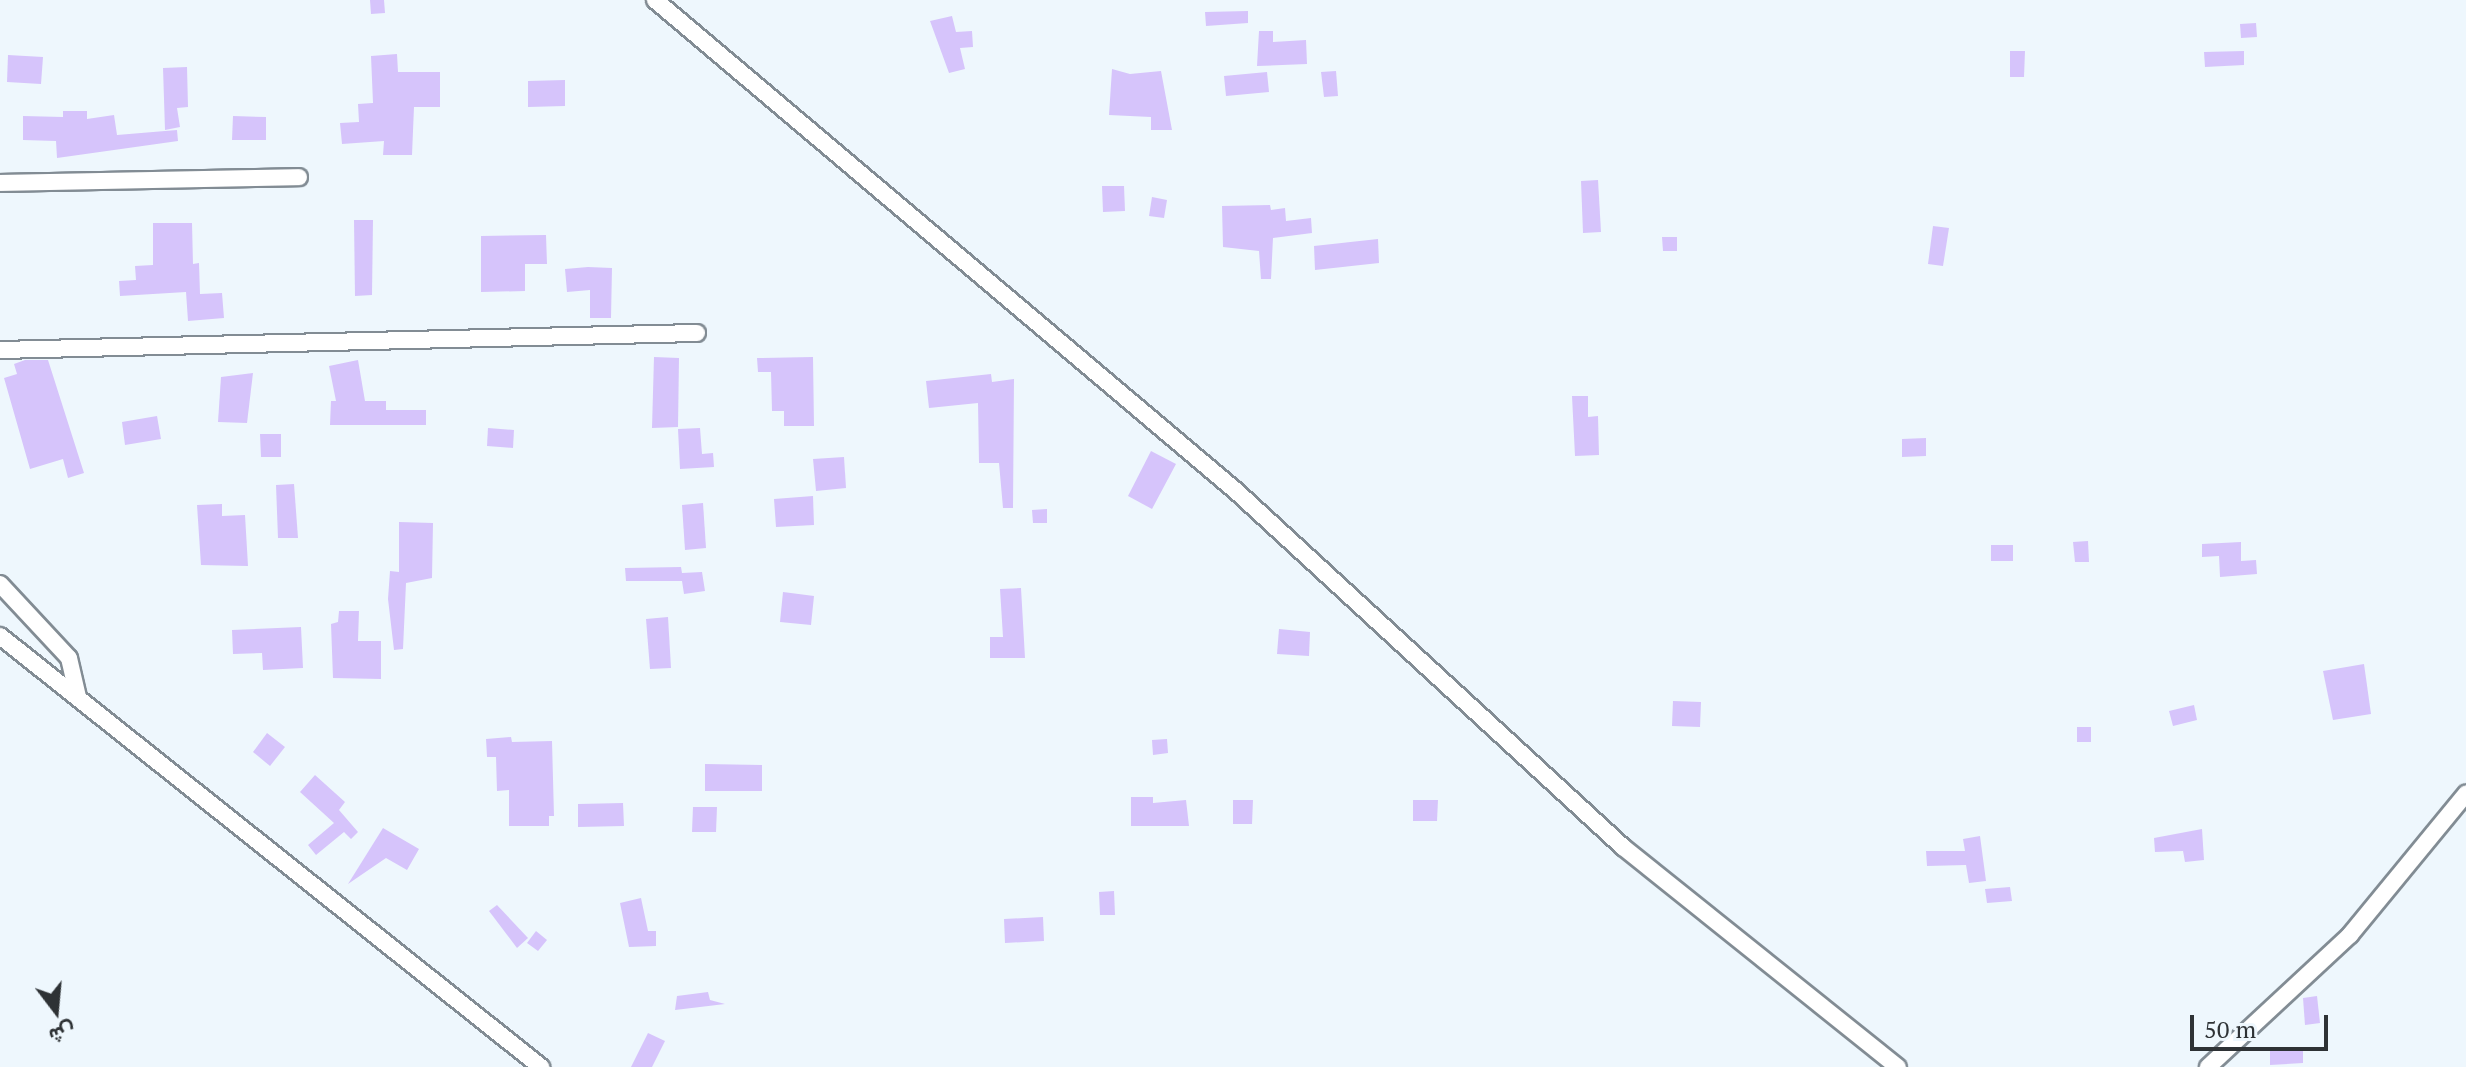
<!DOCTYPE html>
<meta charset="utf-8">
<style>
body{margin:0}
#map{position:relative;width:2466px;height:1067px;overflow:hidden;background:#eef7fd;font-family:"PT Serif",Vazirmatn,serif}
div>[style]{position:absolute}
.building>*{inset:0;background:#d6c4fb}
.roads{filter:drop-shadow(2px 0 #828c94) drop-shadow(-2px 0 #828c94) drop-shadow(0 2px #828c94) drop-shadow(0 -2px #828c94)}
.street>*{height:16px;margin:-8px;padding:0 8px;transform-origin:8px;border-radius:8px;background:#fff}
span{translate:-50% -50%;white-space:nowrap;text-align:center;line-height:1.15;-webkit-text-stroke:6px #eef7fd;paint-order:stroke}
.north{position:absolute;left:16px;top:971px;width:80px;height:80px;-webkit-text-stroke:6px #eef7fd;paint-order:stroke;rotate:164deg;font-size:22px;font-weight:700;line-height:32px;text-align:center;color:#2e3235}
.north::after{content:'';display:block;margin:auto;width:28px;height:36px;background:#2e3235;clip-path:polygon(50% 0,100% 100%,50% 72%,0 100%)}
.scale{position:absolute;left:2190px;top:1015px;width:138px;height:36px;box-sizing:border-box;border:4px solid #2e3235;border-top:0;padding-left:10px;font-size:24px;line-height:28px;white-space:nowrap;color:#2e3235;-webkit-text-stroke:6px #eef7fd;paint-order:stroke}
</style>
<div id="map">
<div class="building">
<i style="clip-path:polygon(370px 0,384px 0,385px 13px,371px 14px)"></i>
<i style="clip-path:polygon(1248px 11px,1248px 23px,1206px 26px,1205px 12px)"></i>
<i style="clip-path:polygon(952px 16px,956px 32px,972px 31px,973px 47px,960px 48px,965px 69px,949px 73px,930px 21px)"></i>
<i style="clip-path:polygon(2256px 23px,2257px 37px,2241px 38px,2240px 24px)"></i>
<i style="clip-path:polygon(1259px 31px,1273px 31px,1273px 42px,1306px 40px,1307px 64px,1257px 66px)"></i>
<i style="clip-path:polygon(2010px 51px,2025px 51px,2024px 77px,2010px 77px)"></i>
<i style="clip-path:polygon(2244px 51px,2244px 65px,2205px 67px,2204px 52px)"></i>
<i style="clip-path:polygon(397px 54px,398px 72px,440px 72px,440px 107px,414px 107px,412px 155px,383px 155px,384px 141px,342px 144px,340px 123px,359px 122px,358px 104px,373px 103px,371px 56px)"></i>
<i style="clip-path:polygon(8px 55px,43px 57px,41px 84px,7px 82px)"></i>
<i style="clip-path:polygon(187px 67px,188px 107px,177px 108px,180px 127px,165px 130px,163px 68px)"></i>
<i style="clip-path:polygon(1112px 69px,1130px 74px,1161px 71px,1172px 130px,1151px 130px,1151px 117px,1109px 115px)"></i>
<i style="clip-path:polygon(1336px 71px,1338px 96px,1324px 97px,1321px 72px)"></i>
<i style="clip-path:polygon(1267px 72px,1269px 92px,1226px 96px,1224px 76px)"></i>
<i style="clip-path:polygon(565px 80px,565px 106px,528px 107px,528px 81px)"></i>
<i style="clip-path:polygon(63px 111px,87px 111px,87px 119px,114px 115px,117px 135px,177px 130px,178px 141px,57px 158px,56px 141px,23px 140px,23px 116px,63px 117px)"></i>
<i style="clip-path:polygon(233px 116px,266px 117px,266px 140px,232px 140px)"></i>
<i style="clip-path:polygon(1598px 180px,1601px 232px,1583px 233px,1581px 181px)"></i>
<i style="clip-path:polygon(1102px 186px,1124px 186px,1125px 211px,1103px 212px)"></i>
<i style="clip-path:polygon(1152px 197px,1167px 200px,1164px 218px,1149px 216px)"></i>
<i style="clip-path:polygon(1270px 205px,1271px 210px,1285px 208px,1286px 221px,1311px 218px,1312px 233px,1273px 238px,1271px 279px,1261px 279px,1259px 251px,1223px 247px,1222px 206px)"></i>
<i style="clip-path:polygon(354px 220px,373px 220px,372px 295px,355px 296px)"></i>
<i style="clip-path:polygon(153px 223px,192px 223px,193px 264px,199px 263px,200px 294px,222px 293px,224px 318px,188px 321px,186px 292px,120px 296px,119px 281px,136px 280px,135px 266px,153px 265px)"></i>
<i style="clip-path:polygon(1933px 226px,1949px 228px,1943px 266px,1928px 264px)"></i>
<i style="clip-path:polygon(546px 235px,547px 264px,525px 264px,525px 291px,481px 292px,481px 236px)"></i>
<i style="clip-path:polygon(1662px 237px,1677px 237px,1677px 251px,1663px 251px)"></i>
<i style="clip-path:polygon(1378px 239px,1379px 263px,1315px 270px,1314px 246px)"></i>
<i style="clip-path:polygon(588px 267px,612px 268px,611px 318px,590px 318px,590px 290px,567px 292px,565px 269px)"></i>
<i style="clip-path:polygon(654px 357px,679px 358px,678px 427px,652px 428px)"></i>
<i style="clip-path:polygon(813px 357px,814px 426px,784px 426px,784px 411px,772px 411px,771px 372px,758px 372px,757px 358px)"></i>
<i style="clip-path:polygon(25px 360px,48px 360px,84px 473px,68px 478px,63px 459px,30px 469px,4px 378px,17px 374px,14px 364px)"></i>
<i style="clip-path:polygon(358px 360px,365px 401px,386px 401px,386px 410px,426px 410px,426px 425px,330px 425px,331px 401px,336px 401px,329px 366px)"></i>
<i style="clip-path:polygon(253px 373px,247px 423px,218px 422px,221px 377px)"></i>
<i style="clip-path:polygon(991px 374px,992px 382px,1014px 379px,1013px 508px,1003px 508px,999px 463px,979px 463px,978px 403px,929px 408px,926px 381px)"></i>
<i style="clip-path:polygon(1572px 396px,1588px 396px,1588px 417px,1598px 416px,1599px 455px,1575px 456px)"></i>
<i style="clip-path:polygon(157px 416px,161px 439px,125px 445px,122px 422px)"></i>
<i style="clip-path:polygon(488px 428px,514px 430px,513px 448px,487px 446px)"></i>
<i style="clip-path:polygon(700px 428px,702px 454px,713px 453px,714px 467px,680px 469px,678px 429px)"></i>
<i style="clip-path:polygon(260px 434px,281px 434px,281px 457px,261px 457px)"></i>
<i style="clip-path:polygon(1926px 438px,1926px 456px,1902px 457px,1902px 439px)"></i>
<i style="clip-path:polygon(1151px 451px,1176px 464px,1152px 509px,1128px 496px)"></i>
<i style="clip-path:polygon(844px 457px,846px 488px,816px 491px,813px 459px)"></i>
<i style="clip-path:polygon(294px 484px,298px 538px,278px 538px,276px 485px)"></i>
<i style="clip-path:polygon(813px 496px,814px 525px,776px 527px,774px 499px)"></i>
<i style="clip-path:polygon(703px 503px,706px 548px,685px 550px,682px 505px)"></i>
<i style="clip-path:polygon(222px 504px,222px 516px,245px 515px,248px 566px,201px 565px,197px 505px)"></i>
<i style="clip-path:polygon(1047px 509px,1047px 523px,1033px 523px,1032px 510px)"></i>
<i style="clip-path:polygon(399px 522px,433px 523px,432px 578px,406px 583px,403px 649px,394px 650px,388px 599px,390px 571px,399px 572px)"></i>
<i style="clip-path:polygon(2088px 541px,2089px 562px,2075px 562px,2073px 542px)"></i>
<i style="clip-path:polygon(2241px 542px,2241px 561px,2256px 560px,2257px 574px,2220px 577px,2219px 556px,2202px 557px,2202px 544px)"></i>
<i style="clip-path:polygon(1991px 545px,2013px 545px,2013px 561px,1991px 561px)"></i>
<i style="clip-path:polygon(681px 567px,682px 573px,702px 572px,705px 591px,684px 594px,682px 581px,626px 581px,625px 568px)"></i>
<i style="clip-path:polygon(1021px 588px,1025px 658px,990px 658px,990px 637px,1003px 637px,1000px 589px)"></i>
<i style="clip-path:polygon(783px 592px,814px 596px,811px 625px,780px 622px)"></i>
<i style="clip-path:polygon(339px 611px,359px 611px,358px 641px,381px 641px,381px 679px,333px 678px,331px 624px,338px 622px)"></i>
<i style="clip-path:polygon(668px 617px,671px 668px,650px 669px,646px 619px)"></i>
<i style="clip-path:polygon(301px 627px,303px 668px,263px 670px,262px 653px,233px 654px,232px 630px)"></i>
<i style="clip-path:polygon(1279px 629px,1310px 632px,1309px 656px,1277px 654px)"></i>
<i style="clip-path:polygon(2364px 664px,2371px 714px,2333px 720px,2323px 671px)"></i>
<i style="clip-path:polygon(1673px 701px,1701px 702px,1700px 727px,1672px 726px)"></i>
<i style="clip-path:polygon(2194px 705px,2197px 720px,2173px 726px,2169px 711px)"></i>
<i style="clip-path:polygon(2077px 727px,2091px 727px,2091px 742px,2077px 742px)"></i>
<i style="clip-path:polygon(267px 733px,285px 747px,270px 766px,253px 752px)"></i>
<i style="clip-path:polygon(511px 737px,512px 742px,552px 741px,554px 816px,549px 816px,549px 826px,509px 826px,509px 790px,497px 791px,496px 757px,487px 757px,486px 739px)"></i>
<i style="clip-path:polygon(1167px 739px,1168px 753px,1153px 755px,1152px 740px)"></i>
<i style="clip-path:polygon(705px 764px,762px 765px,762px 791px,705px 791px)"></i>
<i style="clip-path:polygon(315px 775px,345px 802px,339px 810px,358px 832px,351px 839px,344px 832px,316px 855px,308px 845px,334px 823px,300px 792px)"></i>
<i style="clip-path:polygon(1131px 797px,1153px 797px,1153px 803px,1186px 800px,1189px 826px,1131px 826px)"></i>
<i style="clip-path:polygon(1233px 800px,1253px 800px,1252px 824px,1233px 824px)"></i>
<i style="clip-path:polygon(1413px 800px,1438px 800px,1437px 821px,1413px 821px)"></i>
<i style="clip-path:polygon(623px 803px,624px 826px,578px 827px,578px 804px)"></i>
<i style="clip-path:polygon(693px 807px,717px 807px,716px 832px,692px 832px)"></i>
<i style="clip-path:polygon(383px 828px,419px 849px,407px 870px,386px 858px,348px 884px)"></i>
<i style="clip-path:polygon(2202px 829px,2204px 860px,2185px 862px,2183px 851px,2155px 852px,2154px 838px)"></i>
<i style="clip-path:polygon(1980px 836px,1986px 881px,1969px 883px,1966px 865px,1927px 866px,1926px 851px,1965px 851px,1963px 839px)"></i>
<i style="clip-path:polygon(2010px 887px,2012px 901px,1987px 903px,1985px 889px)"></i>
<i style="clip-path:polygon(1114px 891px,1115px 915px,1100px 915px,1099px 892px)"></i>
<i style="clip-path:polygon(641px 898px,648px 931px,656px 931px,656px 946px,629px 947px,620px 903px)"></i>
<i style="clip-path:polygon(497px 905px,528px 938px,517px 948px,489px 911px)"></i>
<i style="clip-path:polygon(1043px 917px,1044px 941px,1005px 943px,1004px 919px)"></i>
<i style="clip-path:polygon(536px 931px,547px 940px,538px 951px,527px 943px)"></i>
<i style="clip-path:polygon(708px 992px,710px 1000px,725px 1004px,675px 1010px,677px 996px)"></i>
<i style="clip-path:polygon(2317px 996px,2320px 1023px,2305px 1025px,2303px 998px)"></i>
<i style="clip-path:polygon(648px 1033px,665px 1041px,652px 1067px,631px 1067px)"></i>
<i style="clip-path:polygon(2303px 1049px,2303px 1063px,2270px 1065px,2270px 1050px)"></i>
</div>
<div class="roads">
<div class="street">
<i style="left:655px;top:0;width:761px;rotate:40.2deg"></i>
<i style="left:1236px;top:491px;width:526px;rotate:42.61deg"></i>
<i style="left:1623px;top:847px;width:352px;rotate:38.7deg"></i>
<i style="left:0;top:183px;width:299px;rotate:-1.1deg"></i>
<i style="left:0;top:350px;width:697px;rotate:-1.4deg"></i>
<i style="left:0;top:584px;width:101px;rotate:47deg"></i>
<i style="left:69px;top:658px;width:39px;rotate:77deg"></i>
<i style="left:0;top:636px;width:692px;rotate:38.54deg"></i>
<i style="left:2208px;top:1067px;width:194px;rotate:-42.9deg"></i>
<i style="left:2350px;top:935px;width:183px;rotate:-50.6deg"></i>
</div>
</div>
<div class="north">ش</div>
<div class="scale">50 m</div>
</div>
